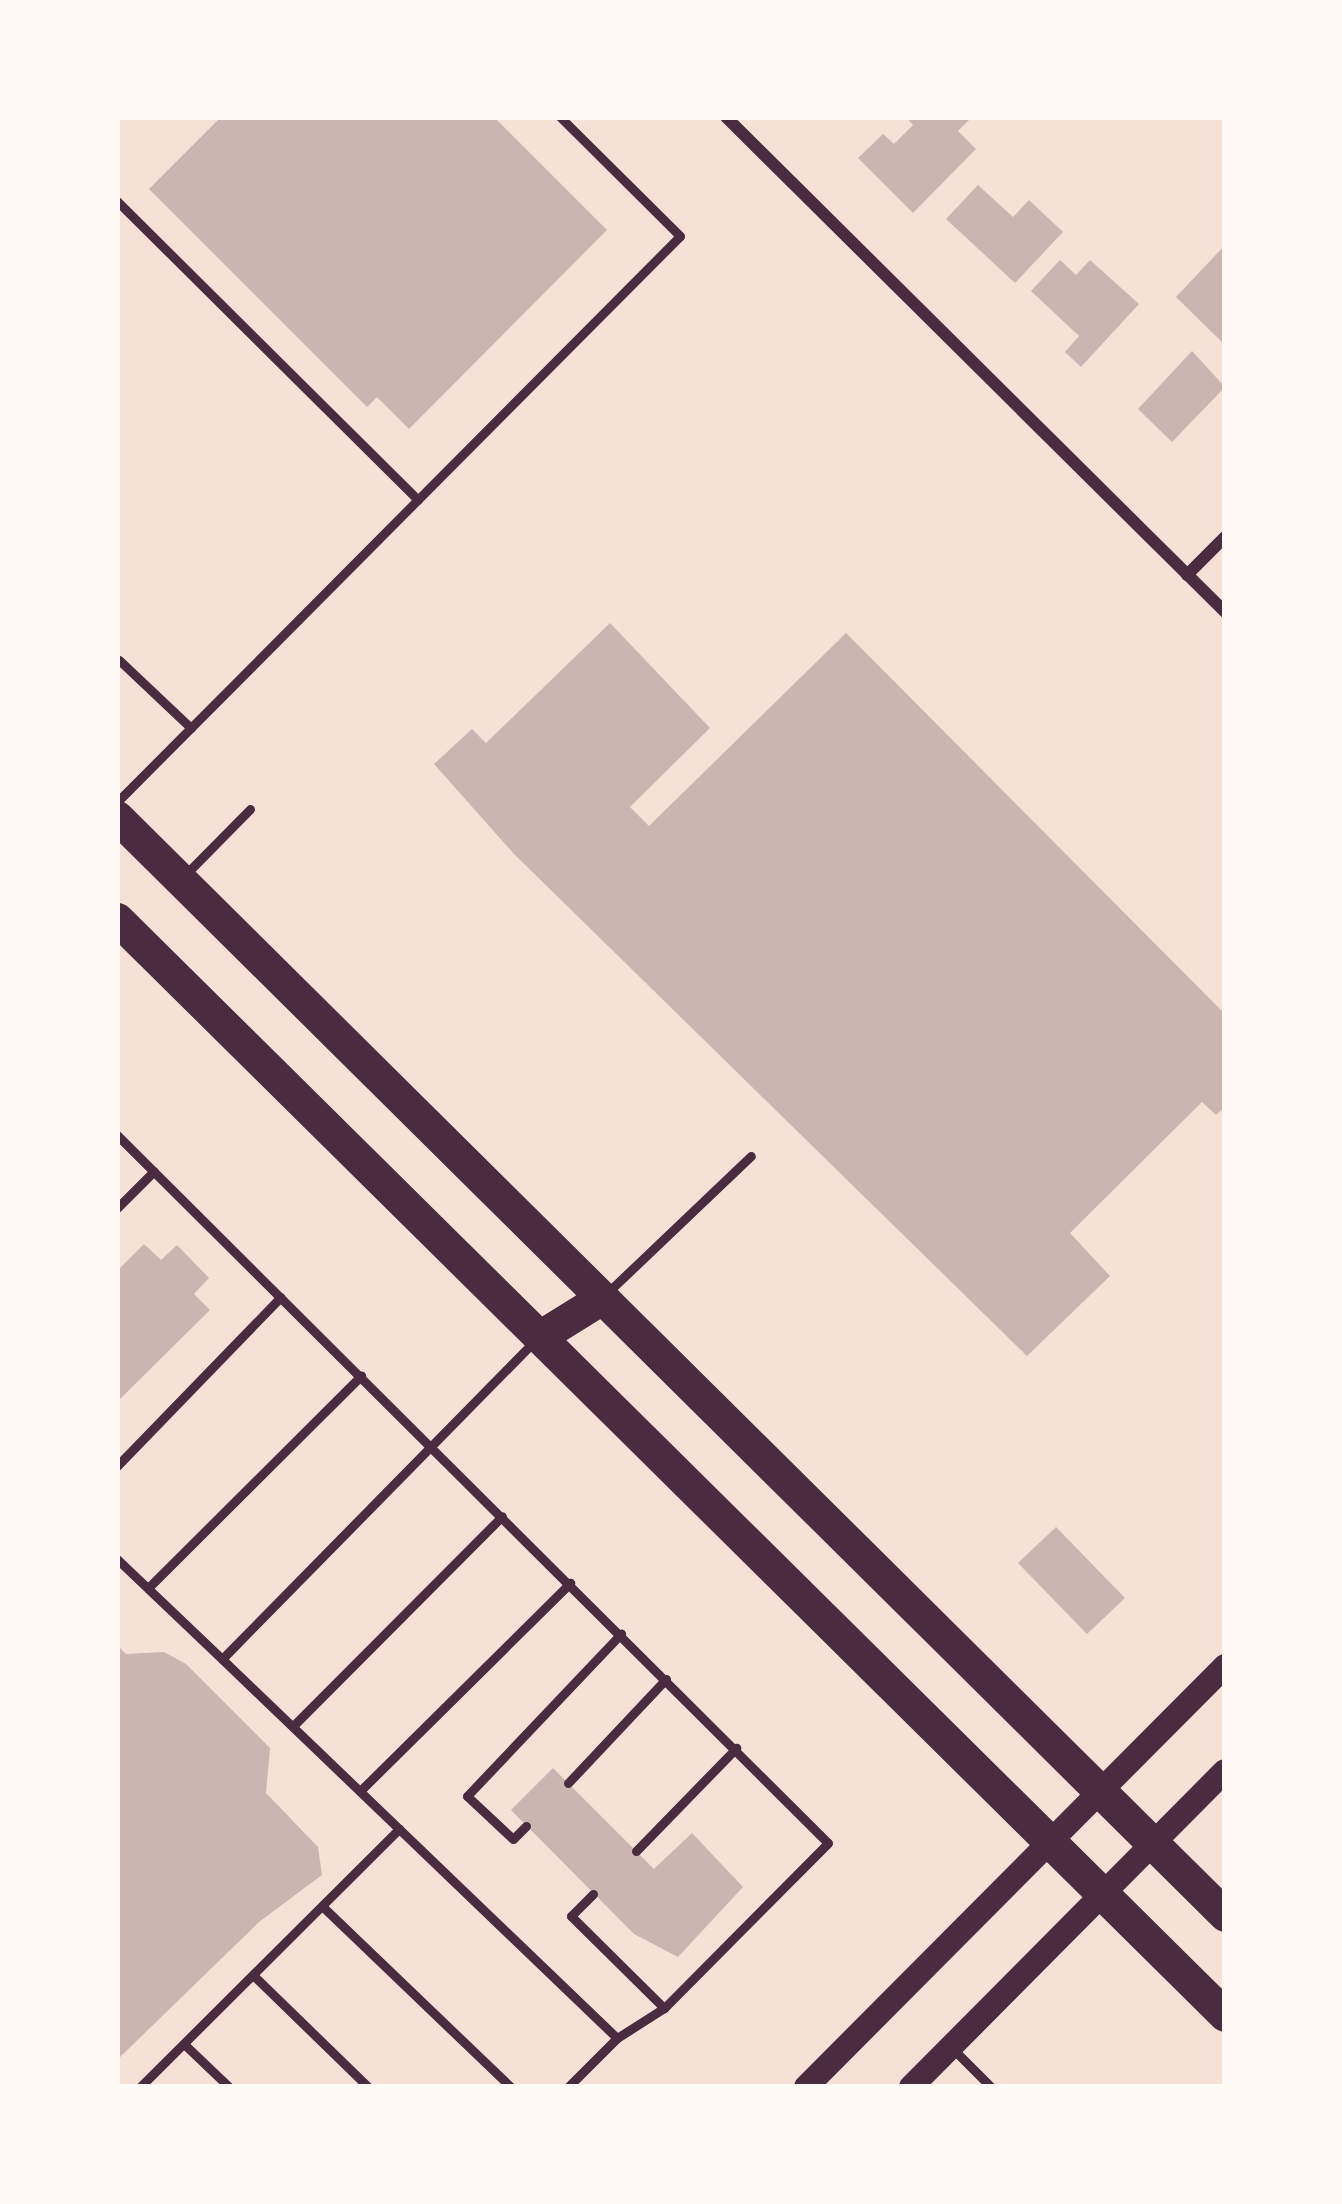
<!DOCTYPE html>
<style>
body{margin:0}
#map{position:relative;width:1342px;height:2204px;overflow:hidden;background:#f7e1d7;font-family:Roboto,sans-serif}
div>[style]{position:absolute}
.building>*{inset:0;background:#ccb4b1}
.service>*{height:9px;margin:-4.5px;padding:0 4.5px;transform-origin:4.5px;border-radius:4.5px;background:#4a2c40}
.minor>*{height:12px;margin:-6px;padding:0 6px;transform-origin:6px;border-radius:6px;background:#4a2c40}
.secondary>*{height:24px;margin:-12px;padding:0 12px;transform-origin:12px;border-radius:12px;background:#4a2c40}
.trunk>*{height:33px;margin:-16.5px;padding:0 16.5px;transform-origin:16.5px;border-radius:16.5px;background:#4a2c40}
span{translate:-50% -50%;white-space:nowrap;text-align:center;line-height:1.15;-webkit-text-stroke:10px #fffaf5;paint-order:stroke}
.frame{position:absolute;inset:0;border:120px solid #fffaf5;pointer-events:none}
</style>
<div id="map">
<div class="building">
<i style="clip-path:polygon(221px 117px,494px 117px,607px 230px,409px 429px,377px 397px,367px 407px,149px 189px)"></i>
<i style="clip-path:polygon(906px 117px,972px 117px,958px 131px,976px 149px,913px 213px,858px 158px,883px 134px,894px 144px,913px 125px)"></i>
<i style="clip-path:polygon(978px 185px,1013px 217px,1029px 200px,1063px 232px,1015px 283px,946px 219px)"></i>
<i style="clip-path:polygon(1225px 245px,1225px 345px,1176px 297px)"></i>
<i style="clip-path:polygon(1060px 260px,1076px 275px,1090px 260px,1139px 304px,1081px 367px,1065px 352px,1079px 336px,1031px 291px)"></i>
<i style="clip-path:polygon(1192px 351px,1225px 387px,1172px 442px,1138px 409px)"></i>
<i style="clip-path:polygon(610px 623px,710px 728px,630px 807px,649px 826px,846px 633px,1225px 1014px,1225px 1107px,1216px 1115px,1202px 1102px,1070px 1233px,1110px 1276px,1027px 1356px,513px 853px,434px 764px,472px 729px,486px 743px)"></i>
<i style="clip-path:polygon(144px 1244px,161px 1260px,177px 1245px,209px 1278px,194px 1294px,210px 1310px,117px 1402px,117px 1271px)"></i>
<i style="clip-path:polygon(1056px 1527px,1125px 1598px,1087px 1634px,1018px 1563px)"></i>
<i style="clip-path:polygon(117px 1645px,126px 1654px,164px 1652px,186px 1664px,270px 1748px,266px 1793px,318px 1847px,322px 1875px,259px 1922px,117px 2060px)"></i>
<i style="clip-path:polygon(553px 1768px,654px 1869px,692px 1833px,743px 1887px,678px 1957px,634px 1934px,511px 1810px)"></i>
</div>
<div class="service">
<i style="left:117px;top:201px;width:424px;rotate:44.8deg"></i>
<i style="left:119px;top:660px;width:99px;rotate:43.4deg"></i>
<i style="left:117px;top:802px;width:798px;rotate:-45.15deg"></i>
<i style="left:680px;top:236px;width:169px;rotate:-135.2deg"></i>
<i style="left:184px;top:876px;width:94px;rotate:-45.4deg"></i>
<i style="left:117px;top:1135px;width:1003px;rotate:44.88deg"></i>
<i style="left:828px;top:1843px;width:233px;rotate:134.8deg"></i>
<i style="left:664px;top:2008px;width:56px;rotate:147.4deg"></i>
<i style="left:617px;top:2038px;width:69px;rotate:135deg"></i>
<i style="left:117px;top:1208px;width:52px;rotate:-45deg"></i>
<i style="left:606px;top:1294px;width:200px;rotate:-43.6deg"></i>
<i style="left:117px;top:1466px;width:235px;rotate:-45.9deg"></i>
<i style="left:117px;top:1559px;width:145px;rotate:43.6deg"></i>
<i style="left:222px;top:1659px;width:446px;rotate:-45.5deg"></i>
<i style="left:148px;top:1588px;width:301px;rotate:-44.9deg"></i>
<i style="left:222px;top:1659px;width:547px;rotate:43.82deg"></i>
<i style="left:293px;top:1726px;width:296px;rotate:-45.1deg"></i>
<i style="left:568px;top:1783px;width:143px;rotate:-46.7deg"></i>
<i style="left:360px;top:1791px;width:296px;rotate:-44.7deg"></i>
<i style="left:526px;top:1826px;width:18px;rotate:135deg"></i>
<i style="left:513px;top:1839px;width:63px;rotate:-136.9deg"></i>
<i style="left:467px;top:1796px;width:224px;rotate:-46.5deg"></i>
<i style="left:636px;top:1851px;width:144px;rotate:-45.8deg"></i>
<i style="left:593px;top:1894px;width:31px;rotate:135deg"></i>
<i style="left:571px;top:1916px;width:131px;rotate:44.7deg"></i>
<i style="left:322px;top:1906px;width:262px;rotate:43.8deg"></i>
<i style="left:253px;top:1975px;width:161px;rotate:44.2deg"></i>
<i style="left:184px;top:2044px;width:62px;rotate:43.7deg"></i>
<i style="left:954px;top:2050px;width:52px;rotate:45deg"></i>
<i style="left:140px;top:2087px;width:366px;rotate:-44.9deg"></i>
</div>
<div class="minor">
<i style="left:726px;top:117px;width:703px;rotate:44.77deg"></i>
<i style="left:1187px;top:575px;width:54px;rotate:-45deg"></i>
</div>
<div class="secondary">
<i style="left:806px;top:2087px;width:594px;rotate:-45.14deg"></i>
<i style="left:911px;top:2087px;width:445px;rotate:-45.2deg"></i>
</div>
<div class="trunk">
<i style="left:117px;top:817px;width:1560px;rotate:44.74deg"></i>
<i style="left:117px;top:919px;width:1558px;rotate:44.69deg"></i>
<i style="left:539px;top:1337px;width:74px;rotate:-31.8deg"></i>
</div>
<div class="frame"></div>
</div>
